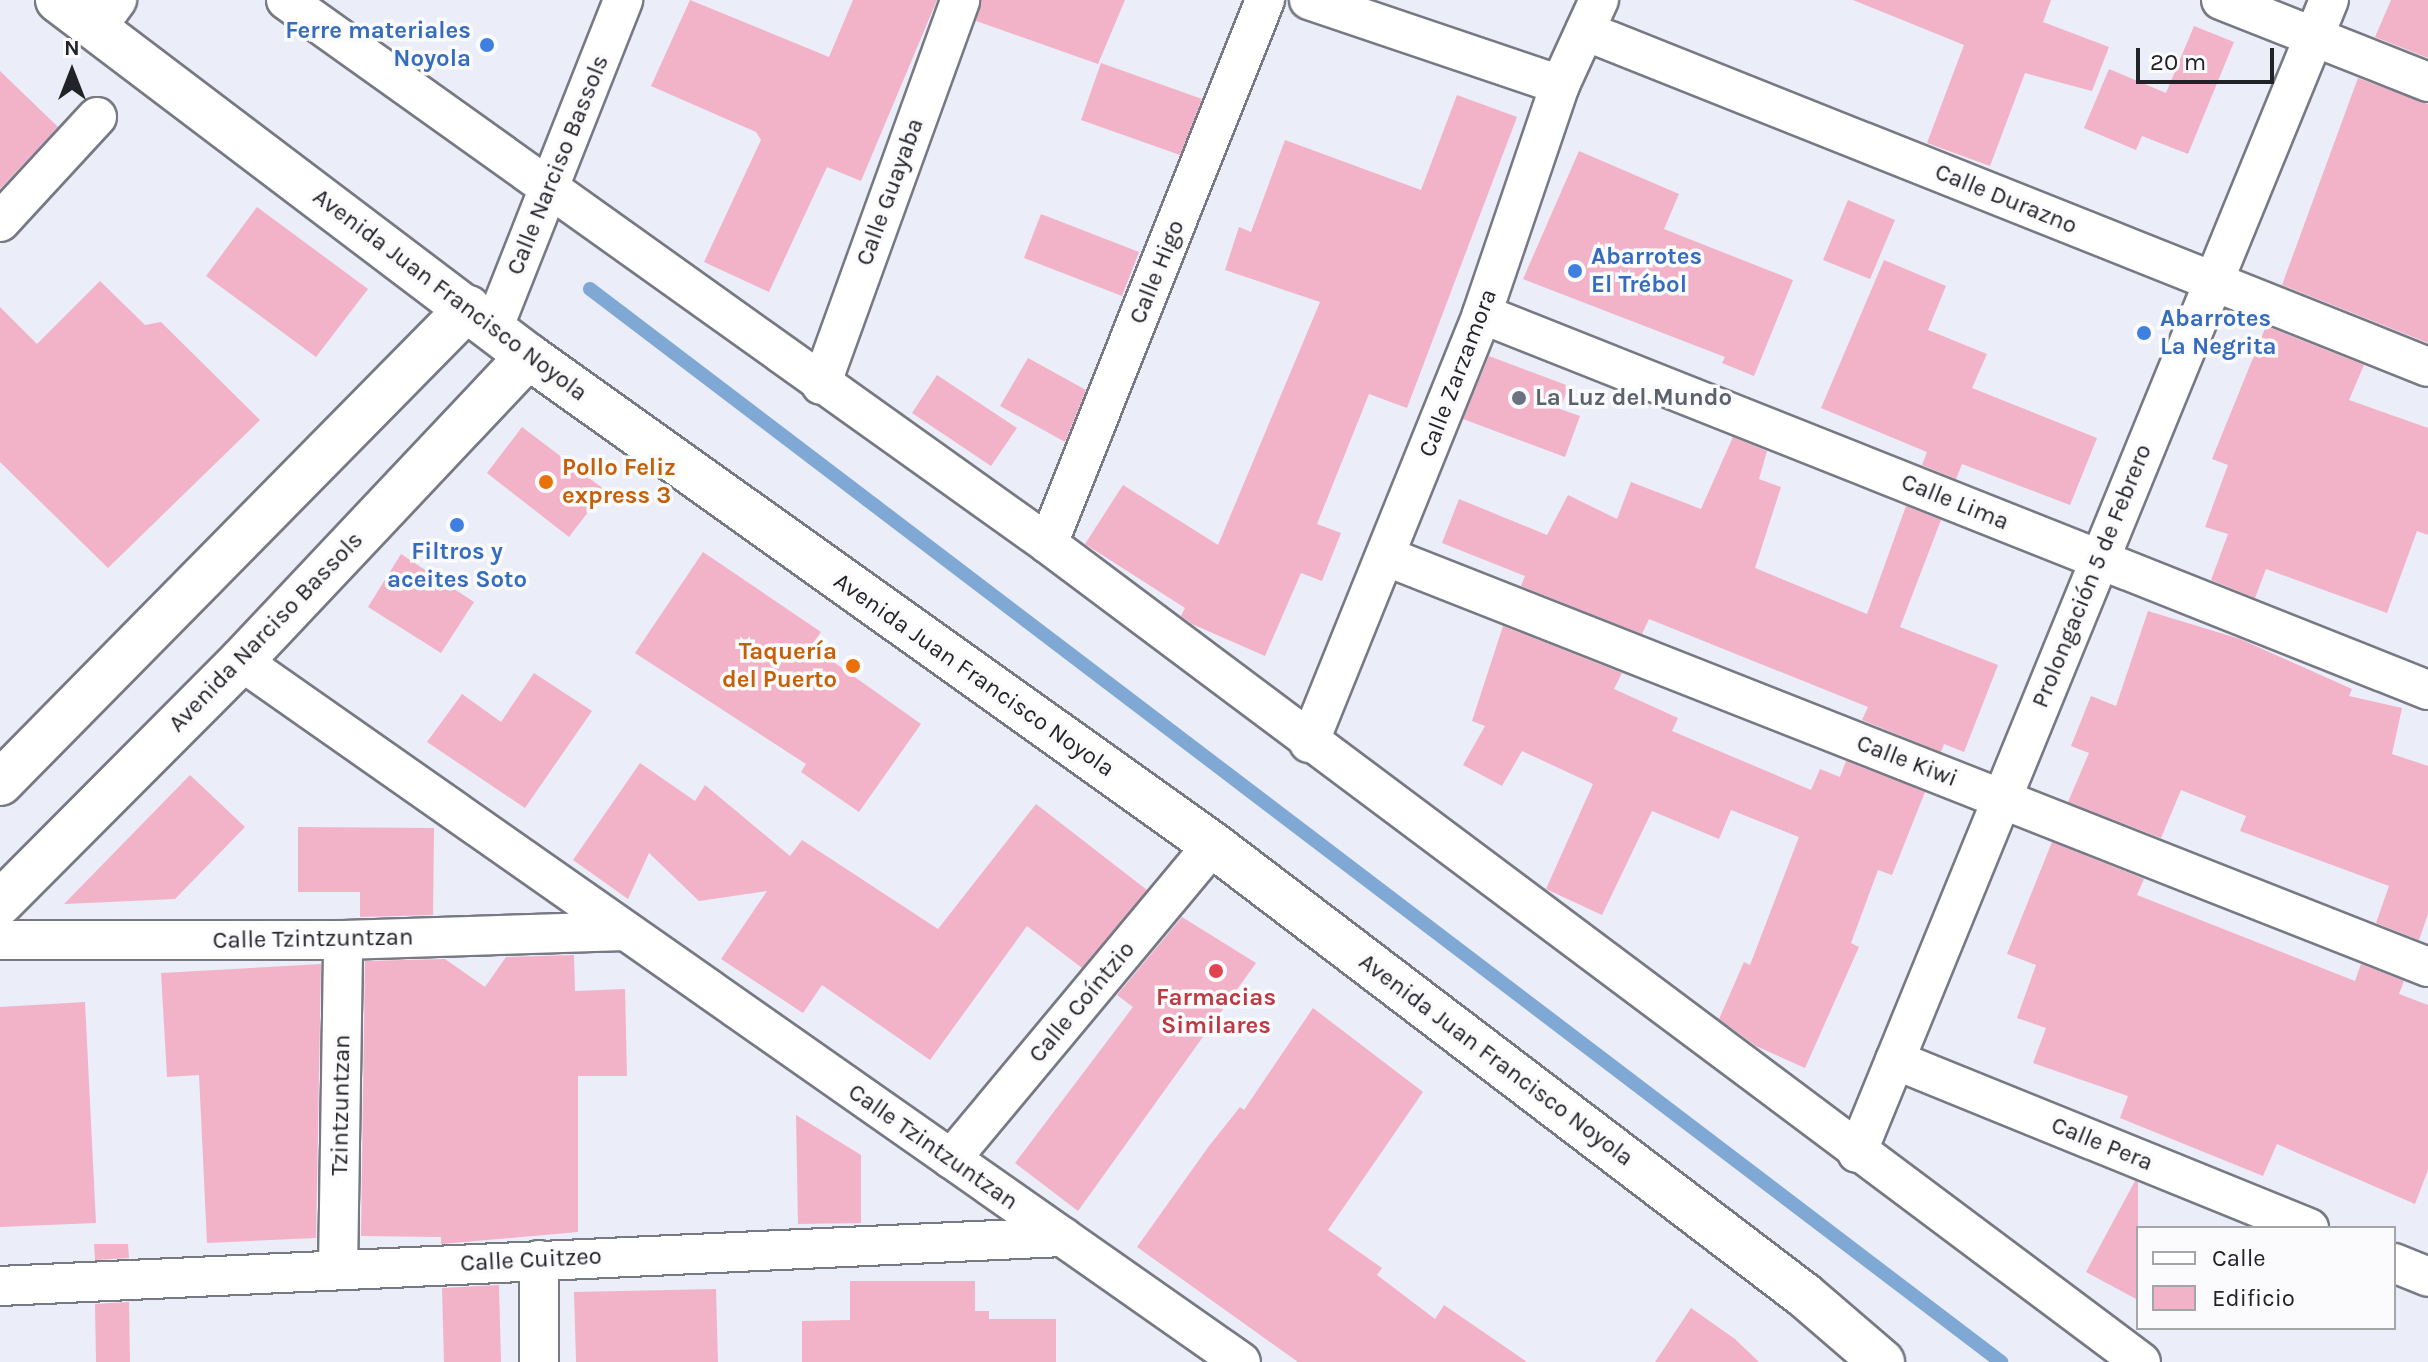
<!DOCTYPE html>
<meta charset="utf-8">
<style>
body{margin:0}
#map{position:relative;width:2428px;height:1362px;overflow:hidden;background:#ebeef8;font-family:Karla,sans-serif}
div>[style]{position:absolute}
.stream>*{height:14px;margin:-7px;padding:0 7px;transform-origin:7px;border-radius:7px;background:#7fa8d4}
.building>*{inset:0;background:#f2b2c8}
.roads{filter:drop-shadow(2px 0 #777983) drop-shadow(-2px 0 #777983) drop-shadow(0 2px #777983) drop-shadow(0 -2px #777983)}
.minor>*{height:38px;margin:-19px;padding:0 19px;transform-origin:19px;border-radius:19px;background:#fff}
.tertiary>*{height:44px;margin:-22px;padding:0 22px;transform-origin:22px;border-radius:22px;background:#fff}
.dots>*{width:22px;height:22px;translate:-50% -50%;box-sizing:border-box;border:4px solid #fbfbfd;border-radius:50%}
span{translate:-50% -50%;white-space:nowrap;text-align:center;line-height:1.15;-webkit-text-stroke:7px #fbfbfd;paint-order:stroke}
.shop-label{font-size:24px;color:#366cbe;font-weight:700}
.right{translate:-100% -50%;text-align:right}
.left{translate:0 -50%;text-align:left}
.street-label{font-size:24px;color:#222327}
.worship-label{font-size:24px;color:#5b616d;font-weight:700}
.food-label{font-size:24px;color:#c56008;font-weight:700}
.health-label{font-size:24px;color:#be3a42;font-weight:700}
.legend{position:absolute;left:2136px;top:1226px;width:260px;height:104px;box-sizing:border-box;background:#fbfbfd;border:2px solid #a4a5a7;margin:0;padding:10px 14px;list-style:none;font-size:24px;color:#222327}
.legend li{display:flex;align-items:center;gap:16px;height:40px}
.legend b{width:40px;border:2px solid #a4a5a7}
.north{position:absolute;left:32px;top:32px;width:80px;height:80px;-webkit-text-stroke:6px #fbfbfd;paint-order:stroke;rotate:0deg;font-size:22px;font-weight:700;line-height:32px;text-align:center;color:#222327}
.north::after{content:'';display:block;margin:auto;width:28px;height:36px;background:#222327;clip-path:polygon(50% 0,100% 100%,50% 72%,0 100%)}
.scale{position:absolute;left:2136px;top:48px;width:138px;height:36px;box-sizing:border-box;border:4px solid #222327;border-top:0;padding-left:10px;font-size:24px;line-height:28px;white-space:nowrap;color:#222327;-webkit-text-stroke:6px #fbfbfd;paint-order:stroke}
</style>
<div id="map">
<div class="stream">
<i style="left:590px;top:289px;width:1773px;rotate:37.25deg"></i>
</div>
<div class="building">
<i style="clip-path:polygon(690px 0,829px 57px,853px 0,937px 0,861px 181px,827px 167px,769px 292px,704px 262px,761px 140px,756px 132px,651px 86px)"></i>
<i style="clip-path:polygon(981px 0,1125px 0,1098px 64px,976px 21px)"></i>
<i style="clip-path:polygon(1853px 0,2051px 0,2043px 22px,2109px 47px,2092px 91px,2025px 73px,1990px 166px,1927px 143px,1964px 45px)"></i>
<i style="clip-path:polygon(2391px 0,2428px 0,2428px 58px,2375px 37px)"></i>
<i style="clip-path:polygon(2194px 26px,2234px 42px,2188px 154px,2142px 136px,2136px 150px,2084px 128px,2109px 69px,2166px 93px)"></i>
<i style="clip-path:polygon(1101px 63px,1202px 99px,1180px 155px,1081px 120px)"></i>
<i style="clip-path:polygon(0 71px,58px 127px,0 189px)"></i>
<i style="clip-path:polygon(2358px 78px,2428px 104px,2428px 343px,2282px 285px)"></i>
<i style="clip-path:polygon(1457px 95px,1517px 117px,1407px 408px,1369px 394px,1317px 524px,1341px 533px,1322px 581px,1301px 573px,1265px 656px,1192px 624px,1181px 616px,1185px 608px,1085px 544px,1123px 485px,1218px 545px,1320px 302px,1225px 270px,1239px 227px,1251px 232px,1285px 140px,1421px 190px)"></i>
<i style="clip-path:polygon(1579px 151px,1679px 194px,1664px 229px,1793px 280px,1754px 376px,1722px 363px,1725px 357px,1523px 279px)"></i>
<i style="clip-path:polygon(1848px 200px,1895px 220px,1870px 279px,1823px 260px)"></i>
<i style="clip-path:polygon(257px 207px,368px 289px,316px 357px,206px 276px)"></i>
<i style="clip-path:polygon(1041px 214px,1139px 252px,1122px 296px,1024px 258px)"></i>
<i style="clip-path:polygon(1884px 260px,1946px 286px,1928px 330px,1987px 354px,1972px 388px,2097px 438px,2070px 505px,1962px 464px,1956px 479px,1922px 465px,1927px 452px,1821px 408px)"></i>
<i style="clip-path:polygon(100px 281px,145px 325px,161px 322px,260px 420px,108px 568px,0 462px,0 307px,37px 344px)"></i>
<i style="clip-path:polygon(2266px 326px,2364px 365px,2349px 400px,2428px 428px,2428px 535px,2417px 531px,2387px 613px,2266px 569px,2255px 598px,2211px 580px,2228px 534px,2205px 527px,2228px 465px,2212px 459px)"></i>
<i style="clip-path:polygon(1489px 356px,1569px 386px,1560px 409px,1580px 416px,1565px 457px,1463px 419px)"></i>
<i style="clip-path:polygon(1028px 358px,1086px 390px,1065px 442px,1000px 406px)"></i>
<i style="clip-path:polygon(937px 375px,1017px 428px,991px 466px,912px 413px)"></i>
<i style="clip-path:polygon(522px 427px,605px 490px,569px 537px,487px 473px)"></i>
<i style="clip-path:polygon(1733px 437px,1767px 451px,1759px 479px,1781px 487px,1755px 568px,1867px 614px,1906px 506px,1941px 520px,1900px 627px,1998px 665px,1964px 752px,1944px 744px,1941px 752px,1862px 720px,1868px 707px,1649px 619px,1642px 634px,1521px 586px,1525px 576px,1442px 543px,1459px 499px,1547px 535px,1568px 495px,1617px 519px,1631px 482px,1701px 509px)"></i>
<i style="clip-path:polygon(703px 552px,821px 632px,811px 646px,921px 724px,859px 812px,801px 772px,806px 764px,635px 653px)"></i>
<i style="clip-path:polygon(401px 554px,474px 602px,441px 653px,368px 607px)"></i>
<i style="clip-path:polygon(2148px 611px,2240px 639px,2352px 689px,2349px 696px,2402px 708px,2392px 754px,2428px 766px,2428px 914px,2419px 940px,2376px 923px,2389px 886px,2240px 831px,2246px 816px,2181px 790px,2161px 838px,2068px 802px,2089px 753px,2071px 746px,2091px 696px,2116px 706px)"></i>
<i style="clip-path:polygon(1503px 626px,1622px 673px,1614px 689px,1678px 718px,1672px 731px,1811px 790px,1820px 769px,1840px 777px,1846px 761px,1925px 792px,1892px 875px,1878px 870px,1851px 943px,1859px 947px,1805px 1068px,1756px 1046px,1719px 1019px,1744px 962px,1750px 965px,1799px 837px,1731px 810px,1719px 839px,1652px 811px,1602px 915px,1546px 889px,1593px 784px,1522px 751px,1502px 786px,1463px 765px,1485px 726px,1472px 721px)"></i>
<i style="clip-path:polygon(534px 673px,592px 711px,525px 808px,427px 742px,462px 694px,501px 722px)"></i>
<i style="clip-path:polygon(640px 763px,695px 801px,705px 785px,790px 856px,802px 840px,938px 929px,1036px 804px,1147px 890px,1082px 968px,1027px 926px,930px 1060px,822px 985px,803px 1013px,721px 959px,767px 891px,699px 901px,649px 853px,628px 899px,573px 860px)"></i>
<i style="clip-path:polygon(190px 775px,245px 827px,175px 899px,64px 904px)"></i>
<i style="clip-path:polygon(298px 827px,434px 828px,433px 915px,360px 917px,360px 892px,298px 892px)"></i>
<i style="clip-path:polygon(2052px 842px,2144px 879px,2137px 895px,2355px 981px,2361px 964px,2404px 981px,2399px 994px,2428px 1005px,2428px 1170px,2415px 1204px,2277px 1144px,2263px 1176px,2120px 1118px,2128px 1096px,2033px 1063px,2046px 1028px,2017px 1018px,2036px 965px,2007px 954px)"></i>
<i style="clip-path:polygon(1182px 917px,1256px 963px,1078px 1211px,1015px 1163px,1133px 1007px,1117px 995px)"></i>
<i style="clip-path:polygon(574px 955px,575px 991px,625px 989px,627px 1076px,578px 1076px,578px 1232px,441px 1244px,441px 1237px,361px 1236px,365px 961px,445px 959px,485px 987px,506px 957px)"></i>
<i style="clip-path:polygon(321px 964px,316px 1238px,207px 1243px,199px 1075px,167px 1077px,161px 973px)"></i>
<i style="clip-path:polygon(85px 1002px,96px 1223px,0 1227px,0 1007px)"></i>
<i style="clip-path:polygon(1313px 1008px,1423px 1092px,1328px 1230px,1382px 1268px,1377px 1275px,1435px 1319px,1444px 1305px,1527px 1362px,1298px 1362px,1137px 1247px,1209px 1146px,1240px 1107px,1244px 1110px)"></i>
<i style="clip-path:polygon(796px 1115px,861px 1155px,861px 1223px,798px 1224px)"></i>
<i style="clip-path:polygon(2135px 1181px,2138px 1182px,2138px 1300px,2086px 1272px)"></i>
<i style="clip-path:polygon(94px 1244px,128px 1244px,129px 1258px,95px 1260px)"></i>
<i style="clip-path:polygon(850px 1281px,975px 1281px,975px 1311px,989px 1311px,989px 1319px,1056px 1319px,1056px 1362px,802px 1362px,802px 1321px,850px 1320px)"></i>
<i style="clip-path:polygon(499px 1285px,501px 1362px,444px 1362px,442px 1288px)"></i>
<i style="clip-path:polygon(716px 1289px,718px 1362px,576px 1362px,574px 1292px)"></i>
<i style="clip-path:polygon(129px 1302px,130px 1362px,96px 1362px,95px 1304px)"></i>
<i style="clip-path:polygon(1691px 1308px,1735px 1339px,1759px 1362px,1655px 1362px)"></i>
</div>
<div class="roads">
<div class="minor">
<i style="left:286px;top:0;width:936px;rotate:35.52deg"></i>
<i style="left:1048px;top:544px;width:1365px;rotate:36.81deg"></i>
<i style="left:1309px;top:0;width:265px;rotate:18.7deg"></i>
<i style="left:2221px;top:0;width:223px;rotate:21.6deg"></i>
<i style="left:96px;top:29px;width:36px;rotate:-54deg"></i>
<i style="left:1585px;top:31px;width:907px;rotate:21.73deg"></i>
<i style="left:0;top:222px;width:143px;rotate:-47.3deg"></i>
<i style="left:1482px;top:314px;width:1018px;rotate:21.68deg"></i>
<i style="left:493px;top:329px;width:354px;rotate:-68.4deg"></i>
<i style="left:821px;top:385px;width:409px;rotate:-70.1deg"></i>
<i style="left:1048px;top:544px;width:586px;rotate:-68.25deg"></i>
<i style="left:1385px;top:556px;width:1121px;rotate:21.51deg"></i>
<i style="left:241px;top:661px;width:1221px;rotate:35.03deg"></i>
<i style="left:1309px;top:743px;width:463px;rotate:-68deg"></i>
<i style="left:1482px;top:314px;width:242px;rotate:-71.2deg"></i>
<i style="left:1560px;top:85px;width:94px;rotate:-65.4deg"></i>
<i style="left:0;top:940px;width:343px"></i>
<i style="left:343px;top:940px;width:283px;rotate:-1.8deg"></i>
<i style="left:1895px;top:1060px;width:447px;rotate:22.1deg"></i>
<i style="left:1857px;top:1153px;width:1246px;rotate:-67.74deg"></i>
<i style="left:951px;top:1159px;width:409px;rotate:-50.2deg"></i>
<i style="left:539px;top:1260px;width:102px;rotate:90deg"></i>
<i style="left:2394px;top:1263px;width:37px;rotate:22deg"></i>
<i style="left:338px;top:1270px;width:330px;rotate:-89.1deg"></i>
<i style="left:0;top:1286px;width:1064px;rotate:-2.64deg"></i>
</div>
<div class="tertiary">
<i style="left:58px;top:0;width:590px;rotate:37.14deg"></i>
<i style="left:528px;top:356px;width:842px;rotate:35.52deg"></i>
<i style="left:1213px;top:845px;width:743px;rotate:37.29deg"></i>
<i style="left:1804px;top:1295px;width:103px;rotate:40.7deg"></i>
<i style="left:0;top:783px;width:667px;rotate:-45.43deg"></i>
<i style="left:0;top:903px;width:342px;rotate:-45.1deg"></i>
<i style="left:241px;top:661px;width:419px;rotate:-46.7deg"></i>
</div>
</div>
<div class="dots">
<i style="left:487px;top:45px;background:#3f7fe0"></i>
<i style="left:1575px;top:271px;background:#3f7fe0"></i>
<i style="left:2144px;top:333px;background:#3f7fe0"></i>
<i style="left:1519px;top:398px;background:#6b7280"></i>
<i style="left:546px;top:482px;background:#e8710a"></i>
<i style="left:457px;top:525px;background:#3f7fe0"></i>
<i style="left:853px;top:666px;background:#e8710a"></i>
<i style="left:1216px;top:971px;background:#e0444e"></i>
</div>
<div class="shop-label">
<span class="right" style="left:471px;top:45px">Ferre materiales<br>Noyola</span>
<span class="left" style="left:1591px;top:271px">Abarrotes<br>El Trébol</span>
<span class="left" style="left:2160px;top:333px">Abarrotes<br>La Negrita</span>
<span style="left:457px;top:566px">Filtros y<br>aceites Soto</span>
</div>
<div class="street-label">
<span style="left:558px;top:165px;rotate:-68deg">Calle Narciso Bassols</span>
<span style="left:890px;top:192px;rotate:-70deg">Calle Guayaba</span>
<span style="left:2006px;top:199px;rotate:22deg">Calle Durazno</span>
<span style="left:1157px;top:272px;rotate:-68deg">Calle Higo</span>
<span style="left:450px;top:295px;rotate:37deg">Avenida Juan Francisco Noyola</span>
<span style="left:1458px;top:373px;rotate:-69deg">Calle Zarzamora</span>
<span style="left:1955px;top:502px;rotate:22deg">Calle Lima</span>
<span style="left:2092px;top:576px;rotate:-68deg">Prolongación 5 de Febrero</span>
<span style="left:266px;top:632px;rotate:-46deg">Avenida Narciso Bassols</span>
<span style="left:974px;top:675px;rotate:35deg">Avenida Juan Francisco Noyola</span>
<span style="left:1907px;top:761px;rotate:21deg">Calle Kiwi</span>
<span style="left:313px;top:939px;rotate:-1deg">Calle Tzintzuntzan</span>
<span style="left:1082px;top:1002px;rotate:-50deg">Calle Coíntzio</span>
<span style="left:1496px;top:1060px;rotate:37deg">Avenida Juan Francisco Noyola</span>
<span style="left:341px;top:1105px;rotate:-89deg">Tzintzuntzan</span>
<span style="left:2102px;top:1144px;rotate:22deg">Calle Pera</span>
<span style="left:933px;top:1147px;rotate:35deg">Calle Tzintzuntzan</span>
<span style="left:531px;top:1260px;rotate:-3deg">Calle Cuitzeo</span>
</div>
<div class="worship-label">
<span class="left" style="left:1535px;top:398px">La Luz del Mundo</span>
</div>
<div class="food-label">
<span class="left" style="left:562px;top:482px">Pollo Feliz<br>express 3</span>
<span class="right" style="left:837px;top:666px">Taquería<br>del Puerto</span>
</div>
<div class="health-label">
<span style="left:1216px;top:1012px">Farmacias<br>Similares</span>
</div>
<ul class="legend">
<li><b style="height:10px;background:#fff"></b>Calle</li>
<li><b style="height:22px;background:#f2b2c8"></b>Edificio</li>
</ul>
<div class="north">N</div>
<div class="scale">20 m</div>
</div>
